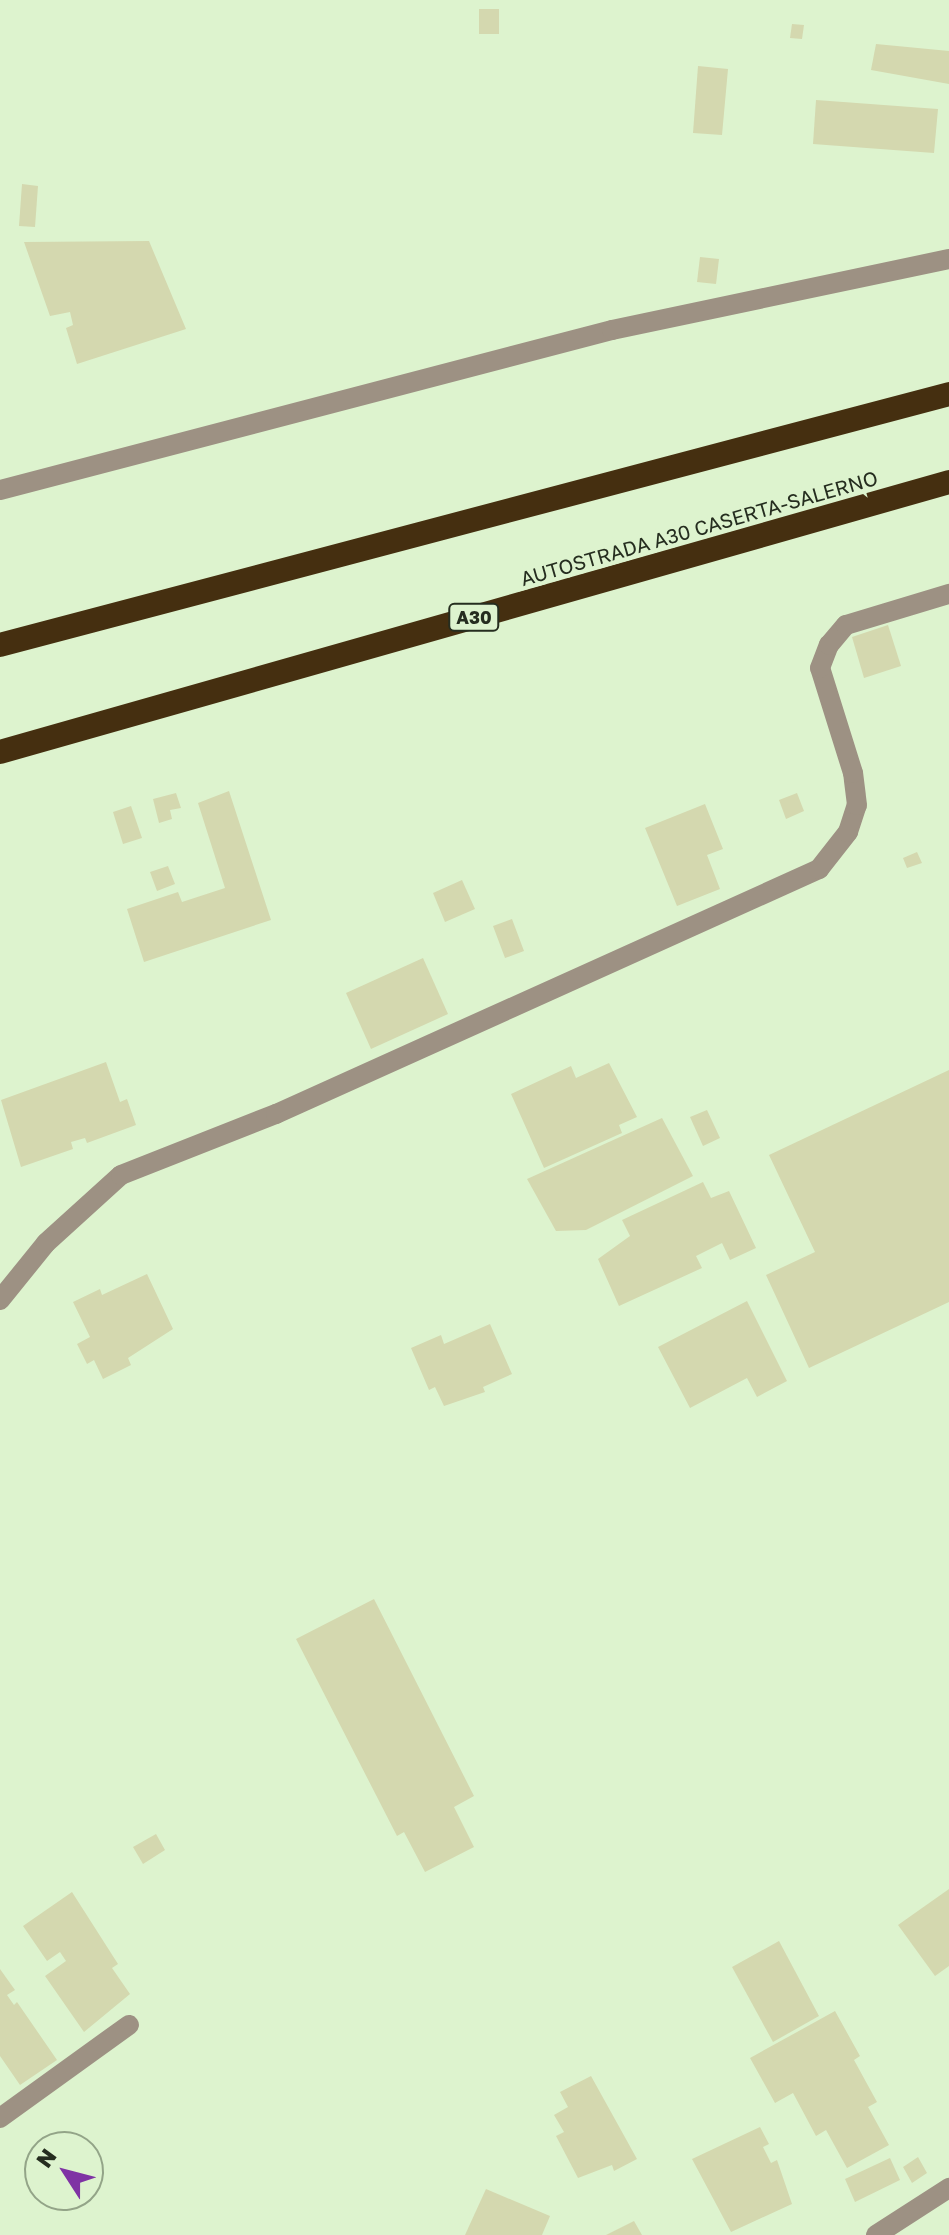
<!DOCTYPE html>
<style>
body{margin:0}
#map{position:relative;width:949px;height:2235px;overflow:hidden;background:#ddf3ce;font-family:"Golos Text",sans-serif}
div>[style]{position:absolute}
.building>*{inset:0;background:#d4d8af}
.street>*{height:20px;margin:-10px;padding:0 10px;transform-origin:10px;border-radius:10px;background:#9d9183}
.highway>*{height:24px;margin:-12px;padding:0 12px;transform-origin:12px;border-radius:12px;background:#452f10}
span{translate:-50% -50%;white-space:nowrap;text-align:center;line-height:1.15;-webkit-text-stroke:8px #ddf3ce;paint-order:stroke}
.shield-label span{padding:2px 6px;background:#ddf3ce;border:2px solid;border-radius:6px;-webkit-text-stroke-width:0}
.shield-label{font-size:18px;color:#252d1f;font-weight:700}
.street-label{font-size:20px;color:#252d1f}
.north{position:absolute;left:24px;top:2131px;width:80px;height:80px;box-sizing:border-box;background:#ddf3ce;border:2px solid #93a488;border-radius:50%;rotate:306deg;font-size:22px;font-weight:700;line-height:32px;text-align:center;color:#252d1f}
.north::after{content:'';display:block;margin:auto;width:28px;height:36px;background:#7f33a4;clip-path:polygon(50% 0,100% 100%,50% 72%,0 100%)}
</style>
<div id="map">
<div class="building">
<i style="clip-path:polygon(479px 9px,499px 9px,499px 34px,479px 34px)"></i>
<i style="clip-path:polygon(792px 24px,804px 25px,802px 39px,790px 38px)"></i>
<i style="clip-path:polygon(876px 44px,949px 51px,949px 84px,871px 70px)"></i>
<i style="clip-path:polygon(698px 66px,728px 69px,722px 135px,693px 133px)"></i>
<i style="clip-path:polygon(816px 100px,938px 109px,934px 153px,813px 144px)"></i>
<i style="clip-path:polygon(22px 184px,38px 186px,35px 227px,19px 226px)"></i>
<i style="clip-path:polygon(149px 241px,186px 329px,77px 364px,66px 328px,73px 325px,70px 312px,50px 316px,24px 242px)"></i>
<i style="clip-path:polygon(700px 257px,719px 259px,716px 284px,697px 282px)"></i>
<i style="clip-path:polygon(888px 625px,901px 666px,864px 678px,852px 637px)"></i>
<i style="clip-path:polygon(229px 791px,271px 920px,144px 962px,127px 909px,178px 892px,182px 902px,225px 888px,198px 803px)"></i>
<i style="clip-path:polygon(176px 793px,181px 808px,170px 810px,172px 819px,159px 823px,153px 799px)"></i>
<i style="clip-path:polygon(797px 793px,804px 811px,786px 819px,779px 800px)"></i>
<i style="clip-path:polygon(705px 804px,723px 849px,707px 855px,720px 889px,677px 906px,645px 828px)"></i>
<i style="clip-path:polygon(131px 806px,142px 838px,123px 844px,113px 812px)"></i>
<i style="clip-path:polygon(917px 852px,922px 863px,907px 868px,903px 858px)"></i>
<i style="clip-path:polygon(168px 866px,175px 884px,157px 891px,150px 872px)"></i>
<i style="clip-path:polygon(462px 880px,475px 909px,445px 922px,433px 893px)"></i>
<i style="clip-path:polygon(512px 919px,524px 951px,505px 958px,493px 926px)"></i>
<i style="clip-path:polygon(423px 958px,448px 1014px,371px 1049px,346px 993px)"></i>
<i style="clip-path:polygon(106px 1062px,120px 1102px,127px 1099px,136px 1125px,87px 1143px,85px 1138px,71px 1142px,73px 1149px,21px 1167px,1px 1100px)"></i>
<i style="clip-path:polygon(609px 1063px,637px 1117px,619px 1125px,622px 1133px,544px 1168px,511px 1094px,571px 1066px,576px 1078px)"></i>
<i style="clip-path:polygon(949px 1070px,949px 1302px,809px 1368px,766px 1275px,815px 1252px,769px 1155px)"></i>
<i style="clip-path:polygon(707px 1110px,720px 1138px,703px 1146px,690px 1117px)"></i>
<i style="clip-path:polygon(662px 1118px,693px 1176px,586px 1230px,556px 1231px,527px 1179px)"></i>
<i style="clip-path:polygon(703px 1182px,711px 1198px,729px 1191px,756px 1248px,730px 1260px,722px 1243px,696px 1256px,702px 1268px,619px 1306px,598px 1259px,630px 1236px,622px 1220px)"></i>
<i style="clip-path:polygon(147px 1274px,173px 1329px,128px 1358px,131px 1365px,103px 1379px,94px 1360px,87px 1364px,77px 1344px,90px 1337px,73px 1302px,100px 1289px,102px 1295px)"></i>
<i style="clip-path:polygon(747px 1301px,787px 1381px,757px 1397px,747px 1378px,690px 1408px,658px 1347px)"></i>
<i style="clip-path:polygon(490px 1324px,512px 1374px,483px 1387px,485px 1392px,444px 1406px,435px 1387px,429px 1390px,411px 1348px,441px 1335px,444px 1344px)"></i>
<i style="clip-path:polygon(374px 1599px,474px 1796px,454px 1807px,474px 1847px,425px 1872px,404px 1832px,397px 1836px,296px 1639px)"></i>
<i style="clip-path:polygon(156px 1834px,165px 1850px,143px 1864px,133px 1847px)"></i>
<i style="clip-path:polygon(949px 1889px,949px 1966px,935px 1976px,898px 1925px)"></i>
<i style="clip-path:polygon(72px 1892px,118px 1964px,112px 1968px,130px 1994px,84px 2032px,45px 1976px,66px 1961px,60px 1952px,47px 1961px,23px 1926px)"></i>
<i style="clip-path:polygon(779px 1941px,819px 2016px,773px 2042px,732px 1967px)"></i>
<i style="clip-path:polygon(0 1969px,15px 1990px,7px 1995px,14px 2005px,17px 2002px,57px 2060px,20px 2085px,0 2056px)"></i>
<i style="clip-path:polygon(835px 2011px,860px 2056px,854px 2060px,877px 2102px,868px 2107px,889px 2145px,847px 2168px,826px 2130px,816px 2136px,793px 2093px,775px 2103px,750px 2058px)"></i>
<i style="clip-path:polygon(591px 2076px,637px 2159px,614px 2171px,612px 2165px,578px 2178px,556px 2136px,564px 2132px,554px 2115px,568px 2107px,560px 2092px)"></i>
<i style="clip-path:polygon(760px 2127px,769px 2144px,763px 2147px,771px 2163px,777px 2160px,792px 2204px,731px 2232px,692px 2159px)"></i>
<i style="clip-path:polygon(918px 2157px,927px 2173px,912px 2183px,903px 2167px)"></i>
<i style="clip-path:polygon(890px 2158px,900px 2180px,855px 2202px,845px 2179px)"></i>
<i style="clip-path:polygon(486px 2189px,550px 2216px,542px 2235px,465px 2235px)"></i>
<i style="clip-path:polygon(634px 2221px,642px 2235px,606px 2235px)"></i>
</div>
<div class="street">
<i style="left:0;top:490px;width:633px;rotate:-14.65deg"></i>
<i style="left:612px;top:330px;width:344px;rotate:-11.9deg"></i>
<i style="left:0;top:1300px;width:73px;rotate:-51.1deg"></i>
<i style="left:46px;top:1243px;width:101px;rotate:-42.2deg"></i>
<i style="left:121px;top:1175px;width:167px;rotate:-21.5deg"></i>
<i style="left:276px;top:1114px;width:596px;rotate:-24.28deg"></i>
<i style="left:819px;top:869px;width:47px;rotate:-51.9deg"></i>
<i style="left:848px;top:832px;width:28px;rotate:-72deg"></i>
<i style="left:857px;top:805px;width:32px;rotate:-97deg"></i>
<i style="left:853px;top:773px;width:110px;rotate:-107.4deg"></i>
<i style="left:820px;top:668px;width:25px;rotate:-69deg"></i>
<i style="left:829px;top:645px;width:26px;rotate:-50deg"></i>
<i style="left:846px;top:625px;width:108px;rotate:-16.8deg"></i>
<i style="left:0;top:2118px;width:159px;rotate:-35.8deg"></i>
<i style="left:876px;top:2235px;width:87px;rotate:-32.8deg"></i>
</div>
<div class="highway">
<i style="left:0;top:645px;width:982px;rotate:-14.81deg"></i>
<i style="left:0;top:752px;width:987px;rotate:-15.88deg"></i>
</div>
<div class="shield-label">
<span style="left:474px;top:617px">A30</span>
</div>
<div class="street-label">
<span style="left:699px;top:528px;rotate:-16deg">AUTOSTRADA A30 CASERTA-SALERNO</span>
</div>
<div class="north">N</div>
</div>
